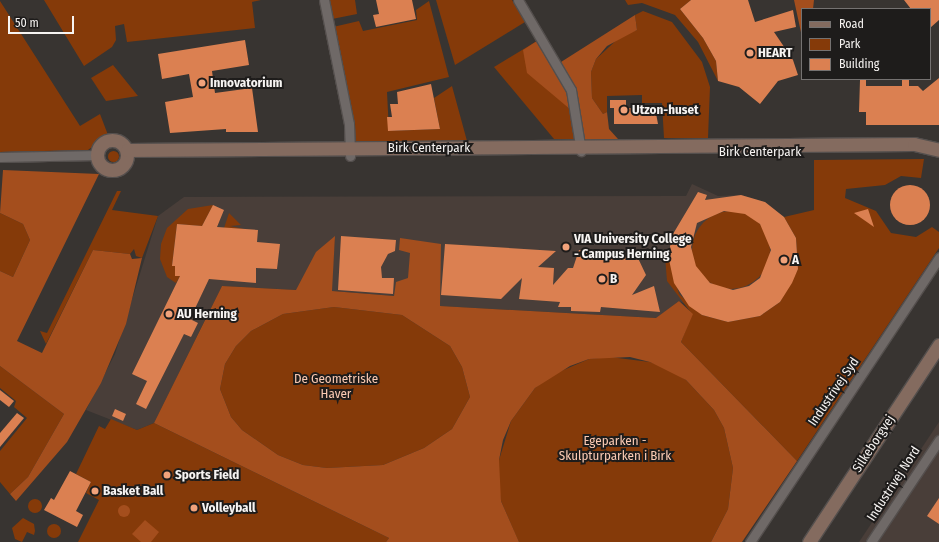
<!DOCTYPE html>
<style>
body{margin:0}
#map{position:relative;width:939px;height:542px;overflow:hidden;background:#383431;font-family:"Fira Sans Condensed",sans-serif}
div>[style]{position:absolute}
.built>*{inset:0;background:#493e39}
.green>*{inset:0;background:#853a09}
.round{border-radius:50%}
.forest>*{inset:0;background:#a44e1d}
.building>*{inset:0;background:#db8051}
.roads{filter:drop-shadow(1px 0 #544f4d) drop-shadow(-1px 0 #544f4d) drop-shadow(0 1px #544f4d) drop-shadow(0 -1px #544f4d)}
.street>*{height:9px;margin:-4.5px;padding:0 4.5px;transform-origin:4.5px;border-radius:4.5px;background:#6f6967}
.secondary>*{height:13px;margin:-6.5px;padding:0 6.5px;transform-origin:6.5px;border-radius:6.5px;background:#846b5f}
.secondary>.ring{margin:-6.5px;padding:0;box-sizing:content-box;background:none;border:13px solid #846b5f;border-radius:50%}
.dots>*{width:11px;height:11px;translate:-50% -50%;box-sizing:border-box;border:2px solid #1e1c1b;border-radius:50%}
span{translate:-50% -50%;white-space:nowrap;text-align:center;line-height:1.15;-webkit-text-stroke:4px #1e1c1b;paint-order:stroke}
.poi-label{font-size:13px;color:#f7f4f2;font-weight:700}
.left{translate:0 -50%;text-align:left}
.street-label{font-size:13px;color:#f7f4f2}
.park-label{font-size:13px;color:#fbcab3}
.legend{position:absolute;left:801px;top:8px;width:130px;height:72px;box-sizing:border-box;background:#1e1c1b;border:1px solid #757271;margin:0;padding:5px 7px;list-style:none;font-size:12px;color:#f7f4f2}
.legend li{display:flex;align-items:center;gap:8px;height:20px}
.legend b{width:20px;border:1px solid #757271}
.scale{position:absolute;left:8px;top:16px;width:66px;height:18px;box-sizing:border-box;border:2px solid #f7f4f2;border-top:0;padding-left:5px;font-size:12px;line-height:14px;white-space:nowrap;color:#f7f4f2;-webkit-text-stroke:3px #1e1c1b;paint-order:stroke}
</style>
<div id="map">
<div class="built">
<i style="clip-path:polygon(692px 184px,718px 196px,741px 195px,765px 202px,784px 217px,796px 238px,798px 269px,792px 283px,780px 302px,760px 316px,740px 322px,718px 321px,679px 301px,657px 318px,439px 306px,394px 296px,331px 291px,335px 237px,316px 253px,297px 290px,222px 286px,154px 423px,137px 430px,86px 410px,115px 354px,158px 216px,184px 197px,686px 196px)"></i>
<i style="clip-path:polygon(939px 422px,939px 542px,859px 542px)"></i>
</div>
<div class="green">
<i style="clip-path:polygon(44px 0,261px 0,252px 2px,255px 28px,127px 42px,124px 24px,115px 26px,116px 40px,112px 47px,84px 66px)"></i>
<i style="clip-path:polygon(328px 0,355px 0,357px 14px,332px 19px)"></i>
<i style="clip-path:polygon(436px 0,512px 0,525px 22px,455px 65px)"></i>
<i style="clip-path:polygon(625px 0,691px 0,680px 9px,703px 38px,716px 61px,718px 81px,698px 42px,675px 15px,642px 3px,628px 5px)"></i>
<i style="clip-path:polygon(0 1px,80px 126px,100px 114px,108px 135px,88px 150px,0 152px)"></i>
<i style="clip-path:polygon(429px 1px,449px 77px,387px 92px,389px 131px,440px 129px,434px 98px,452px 86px,467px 141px,356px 141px,333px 27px,359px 21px,363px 31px,417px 20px,416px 10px)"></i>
<i style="clip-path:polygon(643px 11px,672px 22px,702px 62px,710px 87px,708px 138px,664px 138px,662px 103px,642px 103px,642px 95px,607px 96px,607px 112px,603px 114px,592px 98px,591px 72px,596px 59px,621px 36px,637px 30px,635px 15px)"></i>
<i style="clip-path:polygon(537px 41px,567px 92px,575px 139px,554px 139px,494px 67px)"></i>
<i style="clip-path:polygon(113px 65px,138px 96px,106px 101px,91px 78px)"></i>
<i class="round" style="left:107.5px;top:150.5px;width:11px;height:11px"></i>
<i style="clip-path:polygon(924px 159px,921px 178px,901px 176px,885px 185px,846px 189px,845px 198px,876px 211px,891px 233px,916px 237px,932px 227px,939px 232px,939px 248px,797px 461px,681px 342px,692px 314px,667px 281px,665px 256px,668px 255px,679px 294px,702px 315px,728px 322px,760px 316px,780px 302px,798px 269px,796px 238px,784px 217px,814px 210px,814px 160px)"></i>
<i style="clip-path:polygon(117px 191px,121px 191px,112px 210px,158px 216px,142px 258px,136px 256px,134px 249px,130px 254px,93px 250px,46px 344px,40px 331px,47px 333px)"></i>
<i style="clip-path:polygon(213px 205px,202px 226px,177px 224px,172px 266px,175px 266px,175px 276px,180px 276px,176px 283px,167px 277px,160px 259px,161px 244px,167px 228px,188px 209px)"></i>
<i class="round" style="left:692px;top:211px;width:78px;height:78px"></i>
<i style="clip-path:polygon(0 213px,23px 224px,30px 240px,13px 277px,0 271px)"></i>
<i style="clip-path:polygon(229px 213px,241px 225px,230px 226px,244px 229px,224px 228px)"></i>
<i style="clip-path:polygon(334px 307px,402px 315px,450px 346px,462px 367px,470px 397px,452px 429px,424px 448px,383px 465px,327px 468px,303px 465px,278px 455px,242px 430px,231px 417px,220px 389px,225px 364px,236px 346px,251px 331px,283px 314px)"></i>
<i style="clip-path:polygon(610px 357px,650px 362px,669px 369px,686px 380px,714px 410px,724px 428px,733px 468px,728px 509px,711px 542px,519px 542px,517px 538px,501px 501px,498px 480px,499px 460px,511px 421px,535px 388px,552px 375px,589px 359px)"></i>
<i style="clip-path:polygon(0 366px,64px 414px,28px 477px,10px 494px,0 482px,0 451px,27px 418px,14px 407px,16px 401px,0 388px)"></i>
<i style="clip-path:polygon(111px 419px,137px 430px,154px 423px,389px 538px,386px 542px,78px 542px,99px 500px,86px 493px,91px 482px,76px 474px,99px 426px,105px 429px)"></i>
<i class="round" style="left:28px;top:499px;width:14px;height:14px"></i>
<i style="clip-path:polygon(23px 518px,34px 524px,35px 531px,34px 535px,27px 532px,22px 542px,15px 539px,12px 528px)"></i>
<i class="round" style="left:47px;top:524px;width:14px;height:14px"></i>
</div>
<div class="forest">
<i style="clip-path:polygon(794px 0,814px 0,813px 9px,802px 9px,802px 37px)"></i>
<i style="clip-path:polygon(635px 15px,637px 30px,607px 46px,596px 59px,591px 72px,592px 98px,603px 114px,607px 112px,609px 129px,618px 139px,585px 140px,576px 93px,561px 62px)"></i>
<i style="clip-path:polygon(537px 41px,567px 92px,571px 110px,527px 73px,523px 50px)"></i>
<i style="clip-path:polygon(3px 170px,99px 174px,17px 341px,42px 353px,93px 250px,130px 254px,132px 259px,142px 258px,126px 324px,101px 383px,67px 442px,16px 501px,10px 494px,28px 477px,64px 414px,0 366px,0 271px,13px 277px,30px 240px,23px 224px,0 213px)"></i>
<i style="clip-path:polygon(evenodd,335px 236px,332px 291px,394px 296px,396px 282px,408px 278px,410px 253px,399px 250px,400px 238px,441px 244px,440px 306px,656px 318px,679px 301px,693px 314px,681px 342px,797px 461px,742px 542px,711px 542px,728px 509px,733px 468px,724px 428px,714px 410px,686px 380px,650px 362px,630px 357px,589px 359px,570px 366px,535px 388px,511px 421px,503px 440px,499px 460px,501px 501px,519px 542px,386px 542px,389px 538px,154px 423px,222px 286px,296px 290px,316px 252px,335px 236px,334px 307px,402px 315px,450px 346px,462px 367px,470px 397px,452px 429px,424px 448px,383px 465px,327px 468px,303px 465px,278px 455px,242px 430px,231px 417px,220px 389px,225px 364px,236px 346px,251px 331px,283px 314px,334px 307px)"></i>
<i class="round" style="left:118px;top:505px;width:12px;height:12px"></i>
<i style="clip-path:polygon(145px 520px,159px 532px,151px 542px,141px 542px,132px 534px)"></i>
</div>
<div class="building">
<i style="clip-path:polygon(376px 0,412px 0,416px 19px,376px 27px,373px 15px,379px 14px)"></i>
<i style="clip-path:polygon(691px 0,748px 0,755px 22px,793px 10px,796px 27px,774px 32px,793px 60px,798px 75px,778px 81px,760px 104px,739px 87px,718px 81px,716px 61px,703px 38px,680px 9px)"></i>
<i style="clip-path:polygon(904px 0,939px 0,939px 20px,930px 28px,930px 9px,911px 9px)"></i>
<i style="clip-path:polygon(245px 40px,249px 65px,212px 71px,215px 93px,252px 88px,258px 132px,226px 132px,226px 129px,170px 133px,165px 102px,193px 97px,189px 74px,162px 79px,158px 54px)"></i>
<i style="clip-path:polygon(939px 78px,939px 125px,866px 125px,866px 112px,859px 112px,860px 80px,866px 80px,866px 86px,902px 86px,902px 80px,909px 80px,909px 86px,918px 86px,923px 91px)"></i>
<i style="clip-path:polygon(431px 84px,440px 129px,388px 131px,387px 117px,392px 117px,390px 104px,398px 104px,397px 92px)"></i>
<i style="clip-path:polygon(610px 100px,626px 100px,626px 108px,655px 108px,658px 124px,614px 124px,614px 108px,610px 108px)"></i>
<i class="round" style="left:890px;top:185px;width:40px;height:40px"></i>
<i style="clip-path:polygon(evenodd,698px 192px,707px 195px,705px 200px,741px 195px,765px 202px,784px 217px,796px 238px,798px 269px,792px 283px,780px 302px,760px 316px,728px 322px,702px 315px,689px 306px,674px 283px,668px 255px,673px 234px,698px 192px,724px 211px,745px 214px,760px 224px,771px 250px,760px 278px,749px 286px,733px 290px,710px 283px,696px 266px,691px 247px,697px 223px,724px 211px)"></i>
<i style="clip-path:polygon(213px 205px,224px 210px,217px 227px,258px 230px,257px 242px,280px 244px,277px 269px,256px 268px,256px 283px,209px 279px,190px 319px,198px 323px,191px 337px,184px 334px,146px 409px,136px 404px,147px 381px,132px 374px,180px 276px,175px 276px,175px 266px,172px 266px,177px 224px,202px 226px)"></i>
<i style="clip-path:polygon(868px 209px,874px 227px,854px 213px)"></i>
<i style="clip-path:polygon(341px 236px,396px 240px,395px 251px,388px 254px,381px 267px,382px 278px,394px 278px,393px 294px,338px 290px)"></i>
<i style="clip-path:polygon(445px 244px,556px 251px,538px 267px,554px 268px,553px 285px,568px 268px,573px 268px,579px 250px,637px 256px,646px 275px,632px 295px,654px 286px,660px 312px,601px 307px,600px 312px,571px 311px,571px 307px,558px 307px,560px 302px,519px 299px,522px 278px,501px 299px,441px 295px)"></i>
<i style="clip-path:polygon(0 390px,14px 401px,9px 407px,0 400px)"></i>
<i style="clip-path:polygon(115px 409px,126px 414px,123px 421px,112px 416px)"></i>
<i style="clip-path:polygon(17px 413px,24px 418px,0 447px,0 433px)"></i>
<i style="clip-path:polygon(70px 471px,91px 482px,76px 511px,83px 515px,77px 527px,44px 510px,51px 498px,54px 500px)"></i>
<i style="clip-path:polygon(939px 498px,939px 524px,927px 516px)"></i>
</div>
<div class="roads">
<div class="street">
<i style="left:324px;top:0;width:126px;rotate:78.6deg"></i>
<i style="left:349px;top:124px;width:32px;rotate:88deg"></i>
<i style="left:518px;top:0;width:104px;rotate:59.5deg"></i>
<i style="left:571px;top:90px;width:62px;rotate:80.7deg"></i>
<i style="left:0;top:157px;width:97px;rotate:-1.2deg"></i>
<i style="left:750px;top:542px;width:342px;rotate:-56.4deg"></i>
<i style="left:871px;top:542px;width:123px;rotate:-56.3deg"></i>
</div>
<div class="secondary">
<i class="ring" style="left:97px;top:140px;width:17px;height:17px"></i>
<i style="left:127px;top:150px;width:787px;rotate:-0.44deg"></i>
<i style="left:914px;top:144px;width:26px;rotate:13deg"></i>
<i style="left:809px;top:542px;width:236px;rotate:-56.6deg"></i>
</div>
</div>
<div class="dots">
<i style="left:750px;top:53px;background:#f1a27b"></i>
<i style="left:202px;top:83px;background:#f1a27b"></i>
<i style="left:624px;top:110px;background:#f1a27b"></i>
<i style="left:566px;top:247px;background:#f1a27b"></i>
<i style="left:784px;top:260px;background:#f1a27b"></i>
<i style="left:602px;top:279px;background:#f1a27b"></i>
<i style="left:169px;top:314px;background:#f1a27b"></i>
<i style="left:167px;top:475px;background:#f1a27b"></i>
<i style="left:95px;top:491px;background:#f1a27b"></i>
<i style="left:194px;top:508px;background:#f1a27b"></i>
</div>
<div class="poi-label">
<span class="left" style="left:758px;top:53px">HEART</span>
<span class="left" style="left:210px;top:83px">Innovatorium</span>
<span class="left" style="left:632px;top:110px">Utzon-huset</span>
<span class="left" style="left:574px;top:247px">VIA University College<br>- Campus Herning</span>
<span class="left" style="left:792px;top:260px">A</span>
<span class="left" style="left:610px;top:279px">B</span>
<span class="left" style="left:177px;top:314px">AU Herning</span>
<span class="left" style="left:175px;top:475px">Sports Field</span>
<span class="left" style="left:103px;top:491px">Basket Ball</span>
<span class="left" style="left:202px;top:508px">Volleyball</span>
</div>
<div class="street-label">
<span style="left:429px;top:148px">Birk Centerpark</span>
<span style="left:760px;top:152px">Birk Centerpark</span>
<span style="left:834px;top:392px;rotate:-56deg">Industrivej Syd</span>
<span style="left:874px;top:444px;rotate:-57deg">Silkeborgvej</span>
<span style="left:894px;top:484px;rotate:-57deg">Industrivej Nord</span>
</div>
<div class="park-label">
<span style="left:336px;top:387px">De Geometriske<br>Haver</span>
<span style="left:615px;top:449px">Egeparken -<br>Skulpturparken i Birk</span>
</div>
<ul class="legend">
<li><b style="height:5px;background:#846b5f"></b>Road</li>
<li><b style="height:11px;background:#853a09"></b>Park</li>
<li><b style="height:11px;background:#db8051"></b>Building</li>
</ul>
<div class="scale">50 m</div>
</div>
